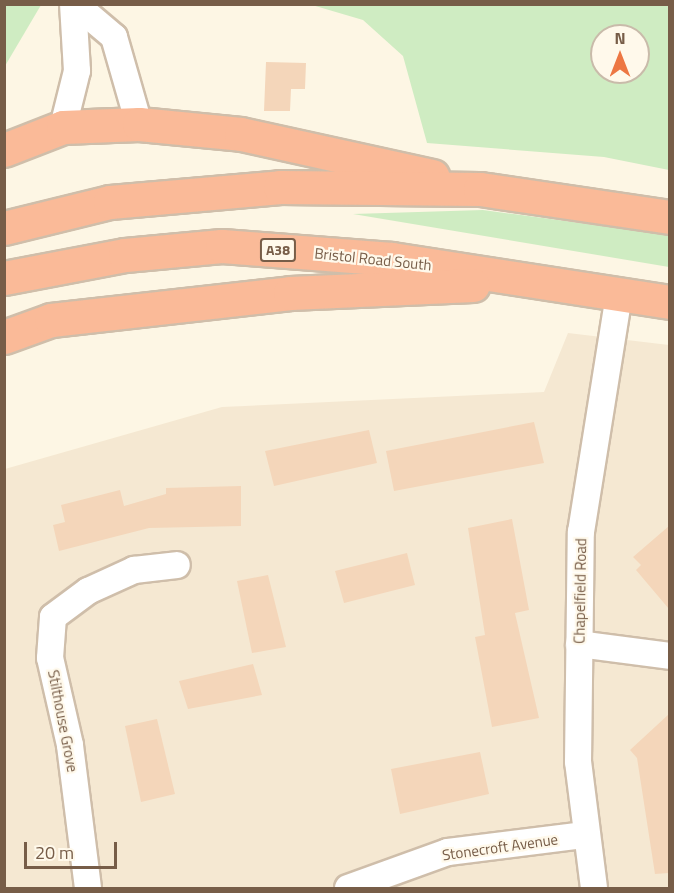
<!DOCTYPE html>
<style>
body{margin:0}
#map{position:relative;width:674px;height:893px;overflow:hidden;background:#fdf6e4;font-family:"Titillium Web",sans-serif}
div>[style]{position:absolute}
.residential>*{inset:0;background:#f5e8d2}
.green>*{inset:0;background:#cfecc2}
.building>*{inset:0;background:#f4d6ba}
.roads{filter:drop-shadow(2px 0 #cfbeaa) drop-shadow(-2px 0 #cfbeaa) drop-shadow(0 2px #cfbeaa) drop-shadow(0 -2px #cfbeaa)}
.street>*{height:26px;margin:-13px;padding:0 13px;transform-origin:13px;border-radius:13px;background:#fff}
.highway>*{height:33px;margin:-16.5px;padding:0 16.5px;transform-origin:16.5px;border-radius:16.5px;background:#faba98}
span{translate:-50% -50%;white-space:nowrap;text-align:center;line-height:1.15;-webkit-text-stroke:4.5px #fff9eb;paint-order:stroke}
.shield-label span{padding:2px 4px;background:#fff9eb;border:2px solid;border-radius:4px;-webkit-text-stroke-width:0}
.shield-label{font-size:14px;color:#775d48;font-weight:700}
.street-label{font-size:15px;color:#775d48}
.frame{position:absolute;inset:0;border:6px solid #775d48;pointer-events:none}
.north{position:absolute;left:590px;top:24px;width:60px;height:60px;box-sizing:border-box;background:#fff9eb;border:2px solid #c9bbaa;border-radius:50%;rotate:0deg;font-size:16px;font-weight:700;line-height:24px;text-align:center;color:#775d48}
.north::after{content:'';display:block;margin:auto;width:21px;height:27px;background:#ed7743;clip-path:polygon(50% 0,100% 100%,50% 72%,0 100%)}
.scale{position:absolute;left:24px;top:842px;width:93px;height:27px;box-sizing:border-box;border:3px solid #775d48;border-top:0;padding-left:8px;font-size:18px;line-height:21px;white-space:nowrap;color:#775d48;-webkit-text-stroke:4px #fff9eb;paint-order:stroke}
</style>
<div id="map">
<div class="residential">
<i style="clip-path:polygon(568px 333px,669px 345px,669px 888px,5px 888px,5px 469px,222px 407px,544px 392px)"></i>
</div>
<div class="green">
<i style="clip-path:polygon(5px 4px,41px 5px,5px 66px,4px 5px)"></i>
<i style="clip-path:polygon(evenodd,312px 5px,669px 5px,669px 170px,604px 157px,427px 143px,403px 56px,363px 20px,312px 5px,602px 36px,638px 36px,638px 72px,602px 72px,602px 36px)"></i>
<i style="clip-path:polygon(483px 210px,669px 235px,669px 267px,353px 214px)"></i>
</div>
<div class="building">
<i style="clip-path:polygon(266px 62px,306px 63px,305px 89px,291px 89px,290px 111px,264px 111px)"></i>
<i style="clip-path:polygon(534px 422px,544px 463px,394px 491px,386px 451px)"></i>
<i style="clip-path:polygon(369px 430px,377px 463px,274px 486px,265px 451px)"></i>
<i style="clip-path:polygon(241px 486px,241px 526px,149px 528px,59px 551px,53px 525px,65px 522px,61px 505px,120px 490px,124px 506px,166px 494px,166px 488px)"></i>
<i style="clip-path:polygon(512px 519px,529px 610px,515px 613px,539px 718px,492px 727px,475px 637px,485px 635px,468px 528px)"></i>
<i style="clip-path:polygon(669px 526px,669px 609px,636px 570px,641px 565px,633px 557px)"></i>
<i style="clip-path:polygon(407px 553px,415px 585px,344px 603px,335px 571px)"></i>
<i style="clip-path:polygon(268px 575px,286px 647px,252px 653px,237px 581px)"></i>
<i style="clip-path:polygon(253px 664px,262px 695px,188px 709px,179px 681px)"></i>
<i style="clip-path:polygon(669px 714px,669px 873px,655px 874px,637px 758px,630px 750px)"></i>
<i style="clip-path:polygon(157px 719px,175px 794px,141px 802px,125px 726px)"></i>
<i style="clip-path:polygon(480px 752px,489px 794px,400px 814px,391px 769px)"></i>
</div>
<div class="roads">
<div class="street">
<i style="left:75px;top:4px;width:51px;rotate:40.2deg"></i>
<i style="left:114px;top:37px;width:91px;rotate:74deg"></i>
<i style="left:63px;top:127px;width:58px;rotate:-76deg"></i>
<i style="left:77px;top:71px;width:67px;rotate:-93.4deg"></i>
<i style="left:579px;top:644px;width:92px;rotate:7.5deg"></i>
<i style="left:88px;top:888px;width:144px;rotate:-97.2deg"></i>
<i style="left:70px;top:745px;width:89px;rotate:-102.9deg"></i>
<i style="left:50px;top:658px;width:41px;rotate:-85.8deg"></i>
<i style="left:53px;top:617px;width:44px;rotate:-36.6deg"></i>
<i style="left:88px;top:591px;width:51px;rotate:-24.5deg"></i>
<i style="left:134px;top:570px;width:43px;rotate:-6.6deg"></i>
<i style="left:348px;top:888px;width:106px;rotate:-19.8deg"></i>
<i style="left:448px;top:852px;width:138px;rotate:-7.1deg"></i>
<i style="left:594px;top:888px;width:127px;rotate:-97.2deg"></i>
<i style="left:578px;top:762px;width:230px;rotate:-89.3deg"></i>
<i style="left:581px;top:532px;width:240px;rotate:-80.9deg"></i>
</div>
<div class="highway">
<i style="left:4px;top:150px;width:63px;rotate:-21.3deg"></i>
<i style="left:63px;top:127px;width:76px;rotate:-2.3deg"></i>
<i style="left:139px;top:124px;width:102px;rotate:5.6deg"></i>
<i style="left:241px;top:134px;width:196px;rotate:12.4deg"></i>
<i style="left:4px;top:228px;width:109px;rotate:-13.8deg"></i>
<i style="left:110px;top:202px;width:171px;rotate:-5deg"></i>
<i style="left:280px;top:187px;width:200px;rotate:0.6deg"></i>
<i style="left:480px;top:189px;width:192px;rotate:8.4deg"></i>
<i style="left:4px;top:278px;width:123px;rotate:-10.8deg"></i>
<i style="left:125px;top:255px;width:97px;rotate:-5.3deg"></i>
<i style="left:222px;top:246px;width:170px;rotate:4.4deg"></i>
<i style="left:392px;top:259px;width:281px;rotate:8.8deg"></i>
<i style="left:4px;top:337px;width:50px;rotate:-19.9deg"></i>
<i style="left:51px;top:320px;width:241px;rotate:-6.4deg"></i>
<i style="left:290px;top:293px;width:183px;rotate:-2.5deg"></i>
</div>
</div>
<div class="shield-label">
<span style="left:278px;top:250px">A38</span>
</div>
<div class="street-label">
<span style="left:373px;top:259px;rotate:6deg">Bristol Road South</span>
<span style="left:580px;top:591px;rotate:-89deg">Chapelfield Road</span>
<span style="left:63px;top:721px;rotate:79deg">Stilthouse Grove</span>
<span style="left:500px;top:847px;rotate:-8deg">Stonecroft Avenue</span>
</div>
<div class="frame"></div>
<div class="north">N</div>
<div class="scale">20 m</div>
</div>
